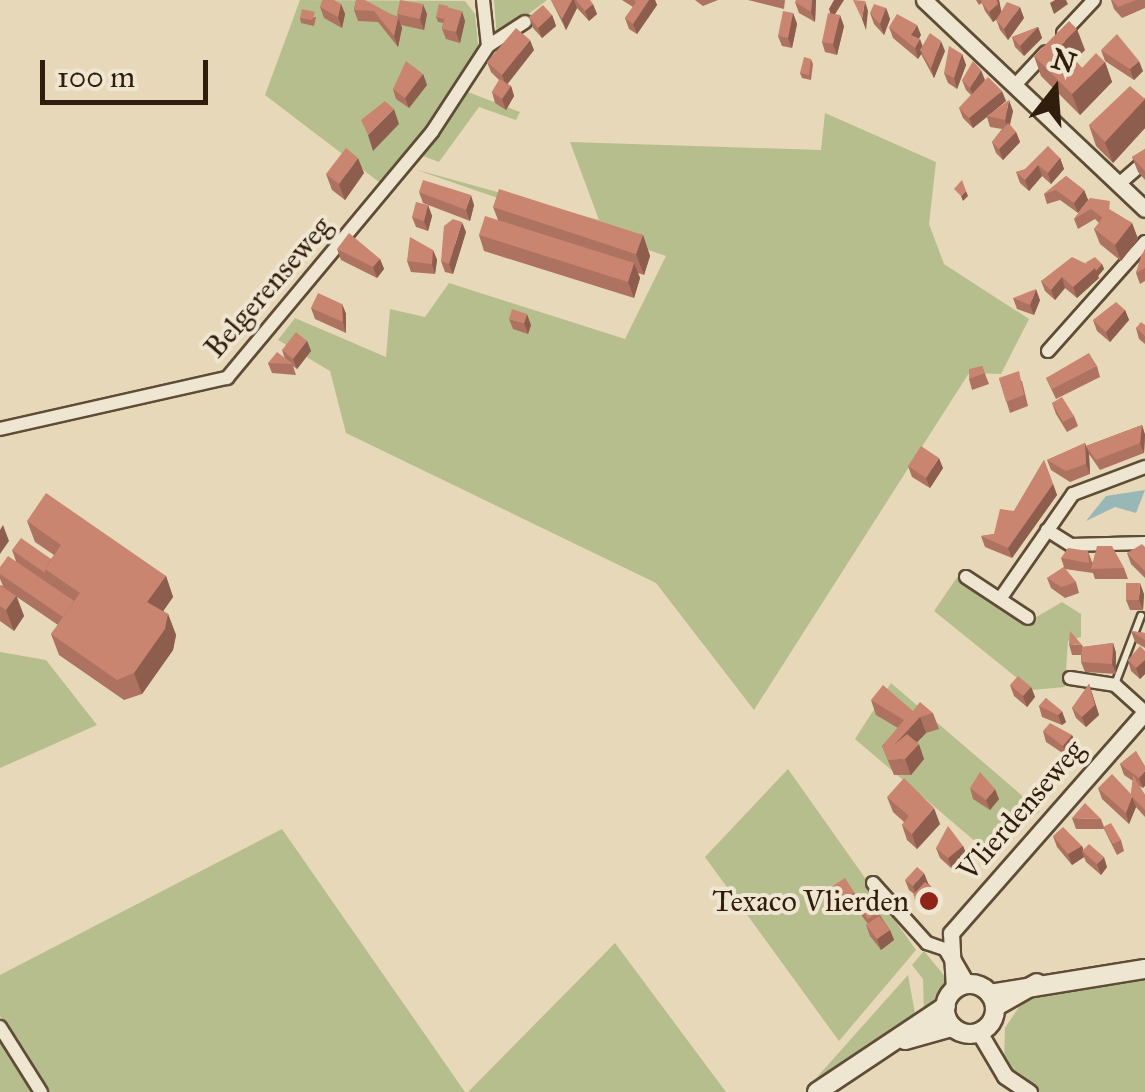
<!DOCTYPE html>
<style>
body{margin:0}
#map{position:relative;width:1145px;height:1092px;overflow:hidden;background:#e6d8b8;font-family:"IM FELL Great Primer",serif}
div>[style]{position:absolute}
.green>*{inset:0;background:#b7be8d}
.water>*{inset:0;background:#98b8b7}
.roads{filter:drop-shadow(2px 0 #5e4c36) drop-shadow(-2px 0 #5e4c36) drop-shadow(0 2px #5e4c36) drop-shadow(0 -2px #5e4c36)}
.service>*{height:6px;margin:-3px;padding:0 3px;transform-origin:3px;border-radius:3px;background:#efe6d1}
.minor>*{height:12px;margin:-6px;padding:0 6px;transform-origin:6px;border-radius:6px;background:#efe6d1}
.tertiary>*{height:15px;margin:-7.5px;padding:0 7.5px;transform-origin:7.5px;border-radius:7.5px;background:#efe6d1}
.secondary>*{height:18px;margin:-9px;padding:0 9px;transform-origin:9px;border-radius:9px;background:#efe6d1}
.secondary>.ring{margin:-9px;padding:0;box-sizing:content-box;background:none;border:18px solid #efe6d1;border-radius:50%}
.wall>*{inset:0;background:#ae7260}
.shaded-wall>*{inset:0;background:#8d5d4e}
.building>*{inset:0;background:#ca8570}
.dots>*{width:28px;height:28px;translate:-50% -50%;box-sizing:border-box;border:5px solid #efe6d1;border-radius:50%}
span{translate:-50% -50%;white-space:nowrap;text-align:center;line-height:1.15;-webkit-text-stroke:8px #efe6d1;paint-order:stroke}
.street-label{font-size:30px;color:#311d0b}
.poi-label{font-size:30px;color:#311d0b}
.right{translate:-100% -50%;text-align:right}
.north{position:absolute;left:1005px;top:40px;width:100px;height:100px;-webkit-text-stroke:8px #efe6d1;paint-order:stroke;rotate:17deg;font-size:28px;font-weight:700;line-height:40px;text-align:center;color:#311d0b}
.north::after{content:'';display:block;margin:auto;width:35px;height:45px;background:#311d0b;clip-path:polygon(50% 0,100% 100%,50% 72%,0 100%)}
.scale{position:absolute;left:40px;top:60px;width:168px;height:45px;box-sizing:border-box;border:5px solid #311d0b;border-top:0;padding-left:12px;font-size:30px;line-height:35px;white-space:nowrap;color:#311d0b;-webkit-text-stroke:8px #efe6d1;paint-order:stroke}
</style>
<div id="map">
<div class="green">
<i style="clip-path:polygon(300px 0,465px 1px,475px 14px,479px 53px,383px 185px,265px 95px)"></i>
<i style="clip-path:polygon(494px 0,547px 0,497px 38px)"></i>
<i style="clip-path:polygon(468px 92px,520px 112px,516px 120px,479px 107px,439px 162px,423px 156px)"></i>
<i style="clip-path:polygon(825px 113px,936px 162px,929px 224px,944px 264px,1029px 319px,1001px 374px,969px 373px,754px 710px,656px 583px,346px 433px,330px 371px,278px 340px,295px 318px,386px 357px,390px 309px,425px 317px,449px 283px,625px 339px,666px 256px,414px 169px,599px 220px,570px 142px,821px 150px)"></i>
<i style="clip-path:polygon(958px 576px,1028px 622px,1062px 602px,1081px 614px,1081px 637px,1068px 641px,1065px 687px,1032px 690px,934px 611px)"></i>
<i style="clip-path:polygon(0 652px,46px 660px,97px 725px,0 768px)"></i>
<i style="clip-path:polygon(891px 683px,1040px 811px,990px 854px,855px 739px)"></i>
<i style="clip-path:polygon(788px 769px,916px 950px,839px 1041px,705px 857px)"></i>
<i style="clip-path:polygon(282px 829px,465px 1092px,47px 1092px,0 1016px,0 975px)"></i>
<i style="clip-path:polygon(615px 943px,726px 1092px,468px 1092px)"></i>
<i style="clip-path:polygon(924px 951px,947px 979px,924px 1016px,923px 979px,912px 965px)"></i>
<i style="clip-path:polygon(908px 975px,916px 1019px,810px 1085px)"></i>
<i style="clip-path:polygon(1145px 975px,1145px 1092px,1040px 1092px,1004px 1067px,1005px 1028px,1023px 1001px)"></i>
<i style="clip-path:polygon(0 1032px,36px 1092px,0 1092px)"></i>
</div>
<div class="water">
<i style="clip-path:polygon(1145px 490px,1136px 513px,1115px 507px,1086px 521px,1106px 496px)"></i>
</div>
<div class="roads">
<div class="service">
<i style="left:1115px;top:684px;width:73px;rotate:-69.1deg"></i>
</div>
<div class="minor">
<i style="left:1063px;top:33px;width:45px;rotate:-46.8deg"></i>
<i style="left:488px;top:46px;width:44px;rotate:-33deg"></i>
<i style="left:1017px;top:83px;width:42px;rotate:-46.9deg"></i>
<i style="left:1120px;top:183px;width:33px;rotate:-41deg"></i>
<i style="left:1048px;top:351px;width:146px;rotate:-48.3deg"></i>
<i style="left:0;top:429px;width:233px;rotate:-12.7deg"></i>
<i style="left:227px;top:378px;width:320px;rotate:-50.2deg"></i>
<i style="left:432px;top:132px;width:103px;rotate:-56.9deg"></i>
<i style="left:488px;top:46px;width:46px;rotate:-96.2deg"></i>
<i style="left:1047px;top:530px;width:28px;rotate:32deg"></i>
<i style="left:1071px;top:545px;width:74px;rotate:-1.5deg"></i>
<i style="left:966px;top:577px;width:74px;rotate:33.5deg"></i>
<i style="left:1000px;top:599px;width:128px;rotate:-55.2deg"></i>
<i style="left:1073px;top:494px;width:77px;rotate:-20.6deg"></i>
<i style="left:1070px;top:678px;width:46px;rotate:8.8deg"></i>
<i style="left:1115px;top:685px;width:40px;rotate:42deg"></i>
<i style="left:873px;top:883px;width:81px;rotate:48deg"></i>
<i style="left:927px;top:943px;width:21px;rotate:19deg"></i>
<i style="left:0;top:1027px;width:77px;rotate:57.8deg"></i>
</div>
<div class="tertiary">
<i style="left:924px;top:0;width:304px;rotate:43.4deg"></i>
<i style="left:947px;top:950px;width:39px;rotate:60deg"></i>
<i style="left:954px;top:990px;width:57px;rotate:-93deg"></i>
<i style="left:951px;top:933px;width:294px;rotate:-48.7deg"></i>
<i style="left:979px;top:1032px;width:51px;rotate:59.4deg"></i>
<i style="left:1005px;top:1076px;width:29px;rotate:34deg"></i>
</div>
<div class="secondary">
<i class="ring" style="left:945px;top:984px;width:32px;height:32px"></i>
<i style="left:990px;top:994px;width:157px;rotate:-9.2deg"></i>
<i style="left:995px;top:1007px;width:48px;rotate:-29.7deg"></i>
<i style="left:905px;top:1040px;width:49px;rotate:-15.5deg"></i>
<i style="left:817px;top:1092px;width:155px;rotate:-33.7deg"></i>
</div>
</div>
<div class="wall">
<i style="clip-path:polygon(356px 0,398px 17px,397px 14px,427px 14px,424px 30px,401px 25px,402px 28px,398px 47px,378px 22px,358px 21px,354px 10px)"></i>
<i style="clip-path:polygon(551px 0,590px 0,597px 14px,589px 21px,577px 8px,566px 30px)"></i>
<i style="clip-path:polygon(622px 0,655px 0,657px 5px,637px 34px,629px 29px,625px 18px,633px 7px)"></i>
<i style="clip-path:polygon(695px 0,718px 0,703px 6px)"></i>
<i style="clip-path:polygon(748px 0,785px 0,784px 9px)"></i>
<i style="clip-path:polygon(816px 0,815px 22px,799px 13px,795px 2px)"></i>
<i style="clip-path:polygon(976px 0,999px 0,1001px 11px,1024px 18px,1008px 40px,1000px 30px,996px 19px,993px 22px,985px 11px,982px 3px,979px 5px)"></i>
<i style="clip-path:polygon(1111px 0,1145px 0,1145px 8px,1122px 18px,1114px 9px)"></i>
<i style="clip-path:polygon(341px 4px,345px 14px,342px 28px,324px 18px,320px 7px)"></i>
<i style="clip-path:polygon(449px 8px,465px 21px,460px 43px,446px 39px,442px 29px,443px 23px,438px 22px,436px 17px)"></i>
<i style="clip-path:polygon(886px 8px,890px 19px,884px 35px,874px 24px,870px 13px)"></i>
<i style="clip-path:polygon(793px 13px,797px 24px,792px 48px,782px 46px,778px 36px)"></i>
<i style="clip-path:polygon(836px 14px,844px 26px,837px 55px,825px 52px,822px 42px)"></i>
<i style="clip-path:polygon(552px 15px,556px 26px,542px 38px,533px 28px,529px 17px)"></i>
<i style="clip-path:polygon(316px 17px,314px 26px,301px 23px,300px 18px)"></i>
<i style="clip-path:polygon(889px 27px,921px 35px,919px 38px,922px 46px,945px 51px,934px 78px,921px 54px,918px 59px,893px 38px)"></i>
<i style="clip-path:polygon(1038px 27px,1042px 38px,1024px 56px,1015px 47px,1012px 37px)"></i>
<i style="clip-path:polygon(534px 50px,507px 84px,511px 86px,514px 96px,506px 110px,495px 103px,492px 92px,499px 80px,491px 72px,487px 62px)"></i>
<i style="clip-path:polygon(1085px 50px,1075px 60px,1082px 68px,1105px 62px,1112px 82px,1080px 115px,1041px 76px,1034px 56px)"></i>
<i style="clip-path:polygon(1101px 50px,1143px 71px,1134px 80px,1105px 61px)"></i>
<i style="clip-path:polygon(962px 54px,966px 65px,957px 89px,948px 83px,944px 73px)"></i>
<i style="clip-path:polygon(811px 59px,813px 64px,811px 80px,802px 78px,800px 73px)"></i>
<i style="clip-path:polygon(423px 74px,427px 85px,409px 108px,396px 99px,393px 89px)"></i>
<i style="clip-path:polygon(962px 80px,985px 81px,1006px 101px,994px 111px,1013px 111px,1010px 125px,1016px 132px,1020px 142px,1003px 160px,996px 153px,992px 142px,1002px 129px,990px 127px,987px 117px,973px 128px,963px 118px,959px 108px,971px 95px,966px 90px)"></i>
<i style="clip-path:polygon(1145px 98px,1145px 128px,1113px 163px,1096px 146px,1089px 125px)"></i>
<i style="clip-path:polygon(1145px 149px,1145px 180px,1138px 172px,1132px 157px)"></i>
<i style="clip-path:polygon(1060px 158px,1064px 169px,1051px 184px,1042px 176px,1029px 191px,1020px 183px,1016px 172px)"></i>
<i style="clip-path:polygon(364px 173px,345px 200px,332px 190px,326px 174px)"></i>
<i style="clip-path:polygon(1066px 176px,1084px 190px,1088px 200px,1078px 213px,1060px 200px,1047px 204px,1044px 194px)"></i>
<i style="clip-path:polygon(419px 192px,474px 205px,470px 221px,423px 203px)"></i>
<i style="clip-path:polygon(1090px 198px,1132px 223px,1138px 239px,1121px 261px,1100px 244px,1094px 229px,1099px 223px,1095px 219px,1078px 229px,1074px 219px)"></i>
<i style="clip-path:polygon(428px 205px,432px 216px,428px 231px,416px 227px,412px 217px)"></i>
<i style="clip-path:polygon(493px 207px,643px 235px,650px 256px,644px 275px,638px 273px,640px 278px,634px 298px,484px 251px,479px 235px,498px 220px)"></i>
<i style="clip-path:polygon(466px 232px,453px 274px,445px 272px,441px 261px)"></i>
<i style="clip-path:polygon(337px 249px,380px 259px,384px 269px,377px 278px,341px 260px)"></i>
<i style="clip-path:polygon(1145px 249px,1145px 281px,1140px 284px,1136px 273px)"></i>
<i style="clip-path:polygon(433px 250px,437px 260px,435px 274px,411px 272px,407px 261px)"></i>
<i style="clip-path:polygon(1086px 264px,1102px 264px,1104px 269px,1098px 276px,1099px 278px,1077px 298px,1065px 288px,1055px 300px,1045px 291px,1041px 281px)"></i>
<i style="clip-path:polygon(1013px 298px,1040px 300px,1034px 315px,1017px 309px)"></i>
<i style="clip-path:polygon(342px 304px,346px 314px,346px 333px,315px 319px,311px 308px)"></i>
<i style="clip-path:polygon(1125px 310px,1129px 320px,1110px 342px,1097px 331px,1093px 320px)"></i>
<i style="clip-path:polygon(509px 319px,531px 325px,528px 334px,513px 329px)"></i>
<i style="clip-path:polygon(1145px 325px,1145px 344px,1139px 339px,1136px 328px)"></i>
<i style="clip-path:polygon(307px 341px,311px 351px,297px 369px,293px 366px,296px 375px,272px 373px,268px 363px,285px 359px,282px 350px)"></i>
<i style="clip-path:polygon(982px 366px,989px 384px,972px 390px,969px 379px)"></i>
<i style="clip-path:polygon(1097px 366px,1100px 377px,1056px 399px,1046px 378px)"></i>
<i style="clip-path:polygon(999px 378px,1022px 381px,1028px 406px,1010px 413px)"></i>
<i style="clip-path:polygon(1052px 403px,1074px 416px,1078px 426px,1067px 432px,1056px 414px)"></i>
<i style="clip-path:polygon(1142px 425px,1145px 435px,1144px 453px,1100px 470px,1089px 454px,1090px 474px,1070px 482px,1051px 470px,1047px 460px,1085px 443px,1086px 446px)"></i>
<i style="clip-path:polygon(1044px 460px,1057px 495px,1012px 558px,985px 547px,981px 536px,994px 534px,1014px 511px)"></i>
<i style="clip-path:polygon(908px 466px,943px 468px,930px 488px,912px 477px)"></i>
<i style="clip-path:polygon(27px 521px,166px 576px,173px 597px,163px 611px,168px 614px,176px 635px,173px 650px,142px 694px,124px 700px,59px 655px,51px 634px,58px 625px,17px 597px,24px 616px,14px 631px,0 621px,0 585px,3px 586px,0 579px,0 567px,16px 561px,12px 550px,51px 559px,54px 555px,35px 542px)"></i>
<i style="clip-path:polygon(1145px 547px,1145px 578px,1131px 564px,1127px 553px)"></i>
<i style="clip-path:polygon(1088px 551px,1092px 562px,1124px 568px,1128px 579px,1095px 579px,1093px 573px,1065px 569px,1076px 582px,1079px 593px,1065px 598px,1051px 588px,1047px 578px,1064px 567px,1061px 558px)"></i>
<i style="clip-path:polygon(1144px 594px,1143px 610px,1130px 610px,1126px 600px)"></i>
<i style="clip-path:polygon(1131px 631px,1145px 633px,1145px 648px,1135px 642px)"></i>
<i style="clip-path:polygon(1113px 643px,1116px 653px,1116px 674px,1085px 672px,1081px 662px,1081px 655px,1072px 655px,1069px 644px,1082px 645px,1083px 647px)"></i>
<i style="clip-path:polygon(1145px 651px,1145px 674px,1140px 679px,1131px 671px,1128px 660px)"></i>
<i style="clip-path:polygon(1089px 684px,1099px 715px,1086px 727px,1076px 718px,1072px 708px)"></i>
<i style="clip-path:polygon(1010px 685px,1031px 687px,1035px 697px,1027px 707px,1014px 696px)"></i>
<i style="clip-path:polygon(1046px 698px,1066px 722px,1062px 725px,1042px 717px,1039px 706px)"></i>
<i style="clip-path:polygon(871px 700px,913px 711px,933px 713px,939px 729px,926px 733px,917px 742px,924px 759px,911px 775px,894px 775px,882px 746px,898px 728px,876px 715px)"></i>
<i style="clip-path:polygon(1043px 731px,1072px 735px,1076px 745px,1067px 756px,1046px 742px)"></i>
<i style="clip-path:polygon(1136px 751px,1143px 788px,1139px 786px,1145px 795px,1145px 817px,1136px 807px,1129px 824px,1102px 799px,1098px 788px,1131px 794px,1133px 781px,1124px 775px,1120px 764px)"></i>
<i style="clip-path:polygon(970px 788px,999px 799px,990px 810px,973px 799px)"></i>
<i style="clip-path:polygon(887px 797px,940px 824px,917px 849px,907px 840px,902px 825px,904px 822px,893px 812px)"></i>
<i style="clip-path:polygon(1072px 818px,1101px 819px,1104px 827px,1121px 840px,1124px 851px,1117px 855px,1104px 829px,1076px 829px)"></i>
<i style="clip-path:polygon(1053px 836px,1082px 846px,1083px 850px,1107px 867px,1101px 875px,1086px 862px,1084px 857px,1072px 865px,1057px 847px)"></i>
<i style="clip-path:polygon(963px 846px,967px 856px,952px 869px,940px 858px,936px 848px)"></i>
<i style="clip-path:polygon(905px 880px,928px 883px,942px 900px,931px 914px,915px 901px,914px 894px,909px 890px)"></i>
<i style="clip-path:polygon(834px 885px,854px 892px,858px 903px,847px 910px,838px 895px)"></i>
<i style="clip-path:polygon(858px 905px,878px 912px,890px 930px,894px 940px,881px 950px,870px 936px,866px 925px,868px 924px,862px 916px)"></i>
</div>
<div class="shaded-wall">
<i style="clip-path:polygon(572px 0,574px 0,577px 8px,566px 30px,562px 19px)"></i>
<i style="clip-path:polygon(649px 0,655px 0,657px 5px,637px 34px,633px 24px)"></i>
<i style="clip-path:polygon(812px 0,816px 0,815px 22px,811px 12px)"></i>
<i style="clip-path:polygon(834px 0,844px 0,832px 19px,829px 9px)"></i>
<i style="clip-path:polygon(997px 0,999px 0,1002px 15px,993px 22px,989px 12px)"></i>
<i style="clip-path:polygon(1055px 0,1066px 0,1068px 4px,1054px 14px,1050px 3px)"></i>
<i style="clip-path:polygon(865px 1px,868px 11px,866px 30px,862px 19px)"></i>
<i style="clip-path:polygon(341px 4px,345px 14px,342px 28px,338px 17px)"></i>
<i style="clip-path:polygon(423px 4px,427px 14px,424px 30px,420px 19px)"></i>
<i style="clip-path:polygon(593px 4px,597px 14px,589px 21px,585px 11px)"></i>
<i style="clip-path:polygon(1020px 7px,1024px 18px,1008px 40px,1004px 29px)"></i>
<i style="clip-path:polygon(886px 8px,890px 19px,884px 35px,880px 24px)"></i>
<i style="clip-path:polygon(462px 11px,465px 21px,460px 43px,456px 32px)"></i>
<i style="clip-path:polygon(793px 13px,797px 24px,792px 48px,788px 38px)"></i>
<i style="clip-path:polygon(552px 15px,556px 26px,542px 38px,538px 28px)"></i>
<i style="clip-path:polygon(840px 15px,844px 26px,837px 55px,833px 44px)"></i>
<i style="clip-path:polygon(398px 18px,402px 28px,398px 47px,394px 36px)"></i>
<i style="clip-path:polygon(917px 25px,921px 35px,915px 45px,911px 35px)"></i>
<i style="clip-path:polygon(1038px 27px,1042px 38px,1024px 56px,1020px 46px)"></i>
<i style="clip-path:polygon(1077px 29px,1085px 50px,1068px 66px,1060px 46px)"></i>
<i style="clip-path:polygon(920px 39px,924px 50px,918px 59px,915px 48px)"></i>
<i style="clip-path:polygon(530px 40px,534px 50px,506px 86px,502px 75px)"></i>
<i style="clip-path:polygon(941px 41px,945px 51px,934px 78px,931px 68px)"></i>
<i style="clip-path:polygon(962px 54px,966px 65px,957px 89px,954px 78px)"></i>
<i style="clip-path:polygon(1139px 61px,1143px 71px,1134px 80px,1130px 69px)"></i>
<i style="clip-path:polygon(1105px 62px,1112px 82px,1080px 115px,1072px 94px)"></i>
<i style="clip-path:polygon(981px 70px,985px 80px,974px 98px,970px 88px)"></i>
<i style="clip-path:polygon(423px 74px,427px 85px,409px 108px,405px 98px)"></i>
<i style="clip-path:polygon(511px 86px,514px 96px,506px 110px,502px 99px)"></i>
<i style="clip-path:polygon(1002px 91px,1006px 101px,973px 128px,969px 118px)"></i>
<i style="clip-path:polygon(1145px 99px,1145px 128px,1113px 163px,1105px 142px)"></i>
<i style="clip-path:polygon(1009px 100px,1013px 111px,1008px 131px,1005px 120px)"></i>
<i style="clip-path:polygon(394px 109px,399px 124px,373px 151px,368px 135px)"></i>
<i style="clip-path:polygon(1016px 132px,1020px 142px,1003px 160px,999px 149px)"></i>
<i style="clip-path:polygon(358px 158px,364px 173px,345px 200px,339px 184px)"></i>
<i style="clip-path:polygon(1060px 158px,1064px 169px,1051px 184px,1048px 173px)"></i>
<i style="clip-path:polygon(1038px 165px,1042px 176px,1029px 191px,1025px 180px)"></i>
<i style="clip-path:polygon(1084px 190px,1088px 200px,1078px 213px,1074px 203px)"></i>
<i style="clip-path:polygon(966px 191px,968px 196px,963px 201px,961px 196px)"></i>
<i style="clip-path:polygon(471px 195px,474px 205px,470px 221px,466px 210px)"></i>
<i style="clip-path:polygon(428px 205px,432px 216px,428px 231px,424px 221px)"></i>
<i style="clip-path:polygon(462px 222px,466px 232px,453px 274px,449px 264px)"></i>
<i style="clip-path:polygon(1132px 223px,1138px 239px,1121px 261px,1115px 245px)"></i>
<i style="clip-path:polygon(643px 235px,650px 256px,644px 275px,636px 254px)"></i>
<i style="clip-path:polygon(433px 250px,437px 260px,435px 274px,432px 264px)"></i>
<i style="clip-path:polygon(380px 259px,384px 269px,377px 278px,373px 267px)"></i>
<i style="clip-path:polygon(634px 263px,640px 278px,634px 298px,628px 282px)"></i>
<i style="clip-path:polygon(1102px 264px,1104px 269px,1098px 276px,1099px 278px,1077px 298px,1073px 287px,1095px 268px)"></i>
<i style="clip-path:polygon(1062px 277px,1065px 288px,1055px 300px,1051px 290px)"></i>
<i style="clip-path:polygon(1036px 289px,1040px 300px,1034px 315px,1030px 305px)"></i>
<i style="clip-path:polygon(342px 304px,346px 314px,346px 333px,343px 322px)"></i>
<i style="clip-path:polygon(1125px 310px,1129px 320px,1110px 342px,1106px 332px)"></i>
<i style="clip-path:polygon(527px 314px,531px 325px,528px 334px,524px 323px)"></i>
<i style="clip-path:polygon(307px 341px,311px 351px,297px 369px,293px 359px)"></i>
<i style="clip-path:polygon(1142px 425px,1145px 435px,1144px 453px,1140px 443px)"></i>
<i style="clip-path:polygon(1085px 443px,1089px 454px,1090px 474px,1086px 464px)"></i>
<i style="clip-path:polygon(939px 458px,943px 468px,930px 488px,926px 478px)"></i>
<i style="clip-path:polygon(1053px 484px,1057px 495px,1012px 558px,1008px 548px)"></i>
<i style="clip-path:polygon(3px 525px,9px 541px,0 554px,0 530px)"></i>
<i style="clip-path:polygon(166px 576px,173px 597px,155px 623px,147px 602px)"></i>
<i style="clip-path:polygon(1140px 583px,1144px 594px,1143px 610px,1139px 600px)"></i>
<i style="clip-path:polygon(16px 596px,24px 616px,14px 631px,6px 610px)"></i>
<i style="clip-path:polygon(168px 614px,176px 635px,173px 650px,142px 694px,134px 673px)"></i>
<i style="clip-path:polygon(1113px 643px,1116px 653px,1116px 674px,1112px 664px)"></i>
<i style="clip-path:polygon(1145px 660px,1145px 674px,1140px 679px,1136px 668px)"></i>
<i style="clip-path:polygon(1089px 684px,1099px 715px,1086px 727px,1082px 717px)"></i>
<i style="clip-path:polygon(1031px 687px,1035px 697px,1027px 707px,1023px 696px)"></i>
<i style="clip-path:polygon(1062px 711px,1066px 722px,1062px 725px,1058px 715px)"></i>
<i style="clip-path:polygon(920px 717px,926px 733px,899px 761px,894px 745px)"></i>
<i style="clip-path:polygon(1072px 735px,1076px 745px,1067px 756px,1063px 746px)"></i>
<i style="clip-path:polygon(919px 744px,924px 759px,911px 775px,905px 759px)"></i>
<i style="clip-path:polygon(1145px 771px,1145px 786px,1143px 788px,1139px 778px)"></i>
<i style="clip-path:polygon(995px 789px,999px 799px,990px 810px,986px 800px)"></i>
<i style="clip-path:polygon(1132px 797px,1136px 807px,1129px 824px,1126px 813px)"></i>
<i style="clip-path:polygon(934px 808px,940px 824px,917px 849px,912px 834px)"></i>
<i style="clip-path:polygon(963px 846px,967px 856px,952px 869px,948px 858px)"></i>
<i style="clip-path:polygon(1082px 846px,1085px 854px,1082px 851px,1084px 857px,1072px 865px,1068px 854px)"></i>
<i style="clip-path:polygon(1104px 857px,1107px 867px,1101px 875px,1097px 864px)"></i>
<i style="clip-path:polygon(924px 873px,928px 883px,917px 897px,913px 886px)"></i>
<i style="clip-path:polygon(940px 895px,942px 900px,931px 914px,929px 909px)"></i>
<i style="clip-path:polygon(890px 930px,894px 940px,881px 950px,877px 939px)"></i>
</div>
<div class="building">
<i style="clip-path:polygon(322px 0,334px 0,341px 4px,338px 17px,320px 7px)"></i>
<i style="clip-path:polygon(356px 0,365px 0,398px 18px,394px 36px,374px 11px,354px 10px)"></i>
<i style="clip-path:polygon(400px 0,423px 4px,420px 19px,397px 14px)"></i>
<i style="clip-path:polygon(551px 0,572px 0,562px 19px)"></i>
<i style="clip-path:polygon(576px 0,590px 0,593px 4px,585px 11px)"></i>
<i style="clip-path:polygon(634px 0,649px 0,633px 24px,625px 18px,636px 2px)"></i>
<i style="clip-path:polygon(796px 0,812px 0,811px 12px,795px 2px)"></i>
<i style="clip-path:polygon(853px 0,865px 1px,862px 19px)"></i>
<i style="clip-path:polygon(982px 0,997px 0,998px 4px,989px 12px,981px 1px)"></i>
<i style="clip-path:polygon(1112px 0,1136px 0,1118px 7px)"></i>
<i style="clip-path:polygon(1007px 2px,1020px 7px,1004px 29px,996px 20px)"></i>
<i style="clip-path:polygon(439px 4px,448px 6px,444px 19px,436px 17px)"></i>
<i style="clip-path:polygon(874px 4px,886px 8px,880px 24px,870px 13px)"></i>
<i style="clip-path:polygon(543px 5px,552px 15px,538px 28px,529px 17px)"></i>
<i style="clip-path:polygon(447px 7px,462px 11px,456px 32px,442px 29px)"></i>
<i style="clip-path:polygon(302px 9px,315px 12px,312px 20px,300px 18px)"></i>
<i style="clip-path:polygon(783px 11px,793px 13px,788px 38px,778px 36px)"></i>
<i style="clip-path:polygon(828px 13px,840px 15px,833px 44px,822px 42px)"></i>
<i style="clip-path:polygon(897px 14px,917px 25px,911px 35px,920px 39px,915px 48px,889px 27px)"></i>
<i style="clip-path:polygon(1069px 21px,1077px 29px,1060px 46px,1082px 68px,1096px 53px,1105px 62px,1072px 94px,1034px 56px)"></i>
<i style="clip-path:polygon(1038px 27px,1020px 46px,1012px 37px)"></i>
<i style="clip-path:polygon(516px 28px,530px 40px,502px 75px,487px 62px)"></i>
<i style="clip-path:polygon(930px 33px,941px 41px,931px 68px,920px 50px)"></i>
<i style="clip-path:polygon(1117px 34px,1139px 61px,1130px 69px,1101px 50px)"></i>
<i style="clip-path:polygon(949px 46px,962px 54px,954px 78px,944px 73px)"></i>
<i style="clip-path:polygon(804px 57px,811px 59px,809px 75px,800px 73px)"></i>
<i style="clip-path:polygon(406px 61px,423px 74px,405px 98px,393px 89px)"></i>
<i style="clip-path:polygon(973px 61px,981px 70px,970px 88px,962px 80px)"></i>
<i style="clip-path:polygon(988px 77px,1002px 91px,969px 118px,959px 108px)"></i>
<i style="clip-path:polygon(500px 79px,511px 86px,502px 99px,492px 92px)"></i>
<i style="clip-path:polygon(1130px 86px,1145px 99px,1105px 142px,1089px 125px)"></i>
<i style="clip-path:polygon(1009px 100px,1005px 120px,987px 116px)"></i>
<i style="clip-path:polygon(385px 101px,394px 109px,368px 135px,361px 120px)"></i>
<i style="clip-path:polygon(1008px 123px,1016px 132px,999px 149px,992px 142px)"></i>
<i style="clip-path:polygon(1048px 146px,1060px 158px,1048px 173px,1038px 165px,1025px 180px,1016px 172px,1024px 170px)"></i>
<i style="clip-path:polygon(346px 148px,358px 158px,339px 184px,326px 174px)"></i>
<i style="clip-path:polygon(1145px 149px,1145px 171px,1132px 157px)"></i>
<i style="clip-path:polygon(1066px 176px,1084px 190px,1074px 203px,1056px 190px,1044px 194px)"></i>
<i style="clip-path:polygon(423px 180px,471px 195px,466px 210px,419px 192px)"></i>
<i style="clip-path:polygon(962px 180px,966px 191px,961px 196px,954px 189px)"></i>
<i style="clip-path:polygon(499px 189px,643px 235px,636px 254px,493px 207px)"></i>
<i style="clip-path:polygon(1090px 198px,1110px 201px,1109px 210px,1103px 218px,1091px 209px,1074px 219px)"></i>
<i style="clip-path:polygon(416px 202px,428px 205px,424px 221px,412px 217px)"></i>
<i style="clip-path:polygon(1109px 209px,1132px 223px,1115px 245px,1094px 229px)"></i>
<i style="clip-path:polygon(485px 216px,634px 263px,628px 282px,479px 235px)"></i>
<i style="clip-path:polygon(453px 219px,462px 222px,449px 264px,441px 261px,444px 226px)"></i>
<i style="clip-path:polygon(349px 233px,380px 259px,373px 267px,337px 249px)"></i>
<i style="clip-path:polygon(410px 237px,433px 250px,432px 264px,407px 261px)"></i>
<i style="clip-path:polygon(1145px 249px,1145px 268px,1136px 273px,1141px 256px)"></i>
<i style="clip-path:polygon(1072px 257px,1095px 268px,1073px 287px,1062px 277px,1051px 290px,1041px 281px)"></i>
<i style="clip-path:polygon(1095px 257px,1102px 264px,1096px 271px,1095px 268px,1085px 263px)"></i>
<i style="clip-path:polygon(1036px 289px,1030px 305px,1013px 298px)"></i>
<i style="clip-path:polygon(318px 293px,342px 304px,343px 322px,311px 308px)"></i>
<i style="clip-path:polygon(1116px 302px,1125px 310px,1106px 332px,1093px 320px)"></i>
<i style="clip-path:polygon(512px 309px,527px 314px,524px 323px,509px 319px)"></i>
<i style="clip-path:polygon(1141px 322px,1145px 325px,1145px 336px,1136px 328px)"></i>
<i style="clip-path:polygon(296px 332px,307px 341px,293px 359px,282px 350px)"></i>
<i style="clip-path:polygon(277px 352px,293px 364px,268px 363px)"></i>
<i style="clip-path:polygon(1089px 353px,1097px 366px,1052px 389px,1046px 378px)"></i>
<i style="clip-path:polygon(982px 366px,985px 373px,969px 379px,969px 369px)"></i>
<i style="clip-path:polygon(1019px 371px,1024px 395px,1006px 402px,999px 378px)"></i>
<i style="clip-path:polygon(1062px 397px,1074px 416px,1063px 422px,1052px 403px)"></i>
<i style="clip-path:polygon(1142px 425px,1140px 443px,1096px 460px,1086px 446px)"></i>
<i style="clip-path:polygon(1085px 443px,1086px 464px,1066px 471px,1047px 460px)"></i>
<i style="clip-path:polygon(921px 446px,939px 458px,926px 478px,908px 466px)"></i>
<i style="clip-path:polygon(1044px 460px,1053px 484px,1008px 548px,981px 536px,994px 534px,1000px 509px,1014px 511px)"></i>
<i style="clip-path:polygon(46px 493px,166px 576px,147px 602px,168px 614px,165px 629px,134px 673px,117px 680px,51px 634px,80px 593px,45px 569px,61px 545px,27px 521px)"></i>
<i style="clip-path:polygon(21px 538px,51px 559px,45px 569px,45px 573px,12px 550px)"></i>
<i style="clip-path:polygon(1142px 544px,1145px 547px,1145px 571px,1127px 553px)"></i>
<i style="clip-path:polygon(1097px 546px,1112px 546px,1124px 568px,1091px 569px)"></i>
<i style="clip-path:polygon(1068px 548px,1088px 551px,1089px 563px,1061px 558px)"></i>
<i style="clip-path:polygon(8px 556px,74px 601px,63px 617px,0 574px,0 567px)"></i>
<i style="clip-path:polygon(1064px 567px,1076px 582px,1061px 587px,1047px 578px)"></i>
<i style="clip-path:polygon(1126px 583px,1140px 583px,1139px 600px,1126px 600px)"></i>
<i style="clip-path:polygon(0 585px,16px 596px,6px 610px,0 606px)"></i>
<i style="clip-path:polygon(1070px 631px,1082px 645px,1069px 644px)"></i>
<i style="clip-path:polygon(1131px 631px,1145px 633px,1145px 640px)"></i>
<i style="clip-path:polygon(1113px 643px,1112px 664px,1081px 662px,1082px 647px)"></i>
<i style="clip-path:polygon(1140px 646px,1145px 651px,1145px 660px,1136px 668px,1128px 660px)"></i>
<i style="clip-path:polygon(1018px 676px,1031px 687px,1023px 696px,1010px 685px)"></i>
<i style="clip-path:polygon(1089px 684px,1095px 705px,1082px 717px,1072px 708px)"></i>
<i style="clip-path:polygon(883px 685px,913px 711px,920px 702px,933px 713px,920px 717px,894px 745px,907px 734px,919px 744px,905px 759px,888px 760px,882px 746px,904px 720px,871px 700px)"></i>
<i style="clip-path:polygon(1046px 698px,1062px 711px,1058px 715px,1039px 706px)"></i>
<i style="clip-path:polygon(1050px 723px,1072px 735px,1063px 746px,1043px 731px)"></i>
<i style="clip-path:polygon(1136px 751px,1145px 766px,1145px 771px,1139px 778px,1120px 764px)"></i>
<i style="clip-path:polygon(980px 772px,995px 789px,986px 800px,970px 788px)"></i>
<i style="clip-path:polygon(1112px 774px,1131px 794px,1133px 775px,1145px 795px,1145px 810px,1132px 797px,1126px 813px,1098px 788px)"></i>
<i style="clip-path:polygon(904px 778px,934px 808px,912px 834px,902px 825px,909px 816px,887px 797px)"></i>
<i style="clip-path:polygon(1085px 803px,1101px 819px,1072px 818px)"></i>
<i style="clip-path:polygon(1111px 823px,1121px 840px,1113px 844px,1103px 827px)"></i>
<i style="clip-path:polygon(948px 826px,963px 846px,948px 858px,936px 848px)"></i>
<i style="clip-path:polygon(1063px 827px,1082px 846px,1068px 854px,1053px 836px)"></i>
<i style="clip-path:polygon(1089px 844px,1104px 857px,1097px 864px,1082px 851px)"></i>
<i style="clip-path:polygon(917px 867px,924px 873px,913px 886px,905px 880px)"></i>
<i style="clip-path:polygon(845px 878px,854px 892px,843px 899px,834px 885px)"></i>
<i style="clip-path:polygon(925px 882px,940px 895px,929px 909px,913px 895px)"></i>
<i style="clip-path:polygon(868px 898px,878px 912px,868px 919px,858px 905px)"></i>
<i style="clip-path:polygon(879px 916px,890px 930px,877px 939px,866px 925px)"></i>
</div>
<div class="dots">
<i style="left:929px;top:901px;background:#8f2418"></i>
</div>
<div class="street-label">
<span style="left:268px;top:287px;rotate:-49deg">Belgerenseweg</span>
<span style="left:1021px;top:810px;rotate:-49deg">Vlierdenseweg</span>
</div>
<div class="poi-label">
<span class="right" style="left:909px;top:901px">Texaco Vlierden</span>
</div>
<div class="north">N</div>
<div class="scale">100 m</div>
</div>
